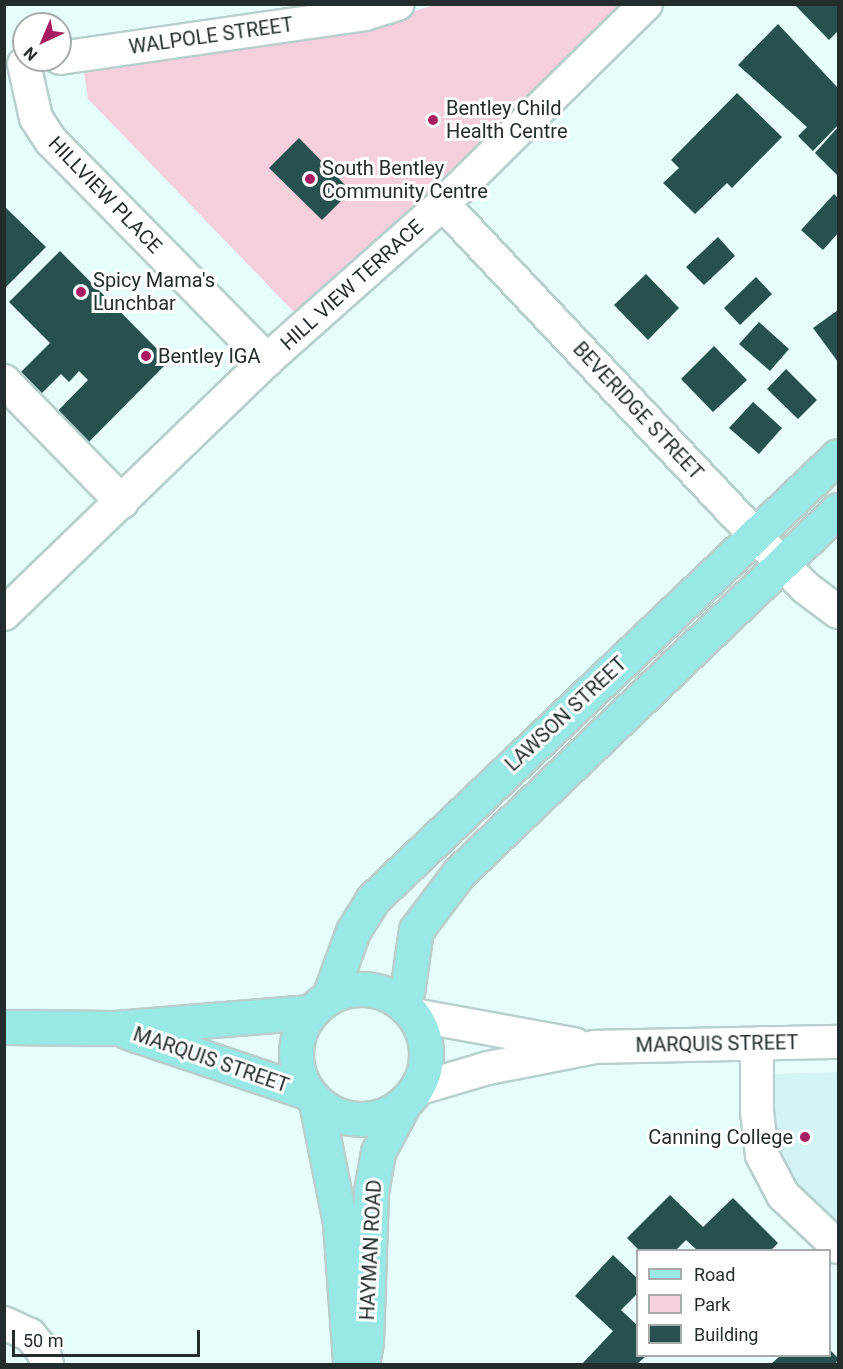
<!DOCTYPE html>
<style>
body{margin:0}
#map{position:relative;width:843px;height:1369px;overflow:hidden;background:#e5fefc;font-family:Roboto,sans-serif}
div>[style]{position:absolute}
.built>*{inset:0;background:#d2f4f2}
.green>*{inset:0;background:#f6cfdc}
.building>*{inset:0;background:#26514f}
.roads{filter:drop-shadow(2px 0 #b7cfcd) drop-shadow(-2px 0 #b7cfcd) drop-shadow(0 2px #b7cfcd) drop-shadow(0 -2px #b7cfcd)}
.minor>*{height:32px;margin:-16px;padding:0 16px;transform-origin:16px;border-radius:16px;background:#fff}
.major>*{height:33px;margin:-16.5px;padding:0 16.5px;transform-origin:16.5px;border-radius:16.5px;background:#98e9e6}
.major>.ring{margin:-16.5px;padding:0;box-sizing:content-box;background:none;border:33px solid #98e9e6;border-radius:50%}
.dots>*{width:16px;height:16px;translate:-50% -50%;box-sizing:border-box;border:3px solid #fff;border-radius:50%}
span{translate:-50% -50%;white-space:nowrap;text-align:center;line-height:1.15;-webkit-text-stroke:6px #fff;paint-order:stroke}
.street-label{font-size:20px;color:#242d2d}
.poi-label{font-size:20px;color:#242d2d}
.left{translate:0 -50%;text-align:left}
.right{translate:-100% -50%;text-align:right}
.frame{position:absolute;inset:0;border:6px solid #242d2d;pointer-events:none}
.legend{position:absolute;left:636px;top:1249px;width:195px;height:108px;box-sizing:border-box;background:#fff;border:2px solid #a7abab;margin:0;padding:8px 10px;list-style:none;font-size:18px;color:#242d2d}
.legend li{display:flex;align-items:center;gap:12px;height:30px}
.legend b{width:30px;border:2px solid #a7abab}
.north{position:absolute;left:12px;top:12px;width:60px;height:60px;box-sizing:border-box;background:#fff;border:2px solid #a7abab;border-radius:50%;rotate:224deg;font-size:16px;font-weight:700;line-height:24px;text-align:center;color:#242d2d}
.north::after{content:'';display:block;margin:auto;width:21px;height:27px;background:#a81d61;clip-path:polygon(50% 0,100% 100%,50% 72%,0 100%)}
.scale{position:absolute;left:12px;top:1330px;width:188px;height:27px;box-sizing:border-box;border:3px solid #242d2d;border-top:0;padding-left:8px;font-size:18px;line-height:21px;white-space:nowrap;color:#242d2d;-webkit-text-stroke:4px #fff;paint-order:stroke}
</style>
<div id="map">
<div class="built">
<i style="clip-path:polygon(838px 1072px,838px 1265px,768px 1201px,774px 1074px)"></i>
</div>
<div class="green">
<i style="clip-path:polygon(434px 5px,624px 5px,384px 234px,295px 313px,88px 99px,84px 72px,402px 15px)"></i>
</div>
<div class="building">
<i style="clip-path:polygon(794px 4px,838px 4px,838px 31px,829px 40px)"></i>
<i style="clip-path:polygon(778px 24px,838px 88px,838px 125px,813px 151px,798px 136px,807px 127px,738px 65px)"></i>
<i style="clip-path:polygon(737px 93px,782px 137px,732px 188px,727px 183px,695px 214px,663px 183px,679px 168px,671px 160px)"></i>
<i style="clip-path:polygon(838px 127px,838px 176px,815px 153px)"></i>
<i style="clip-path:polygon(299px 138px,351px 191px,322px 220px,269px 168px)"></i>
<i style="clip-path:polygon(834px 194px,838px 198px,838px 233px,823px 250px,801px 230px)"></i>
<i style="clip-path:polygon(4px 206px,46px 247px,4px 289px)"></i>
<i style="clip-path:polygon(718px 237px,735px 256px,704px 285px,686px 267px)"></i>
<i style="clip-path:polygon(60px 251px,169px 361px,78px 453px,47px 422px,88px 380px,79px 371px,69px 382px,61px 374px,30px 405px,9px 384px,50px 343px,9px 302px)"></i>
<i style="clip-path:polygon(646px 274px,679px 308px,648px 340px,614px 305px)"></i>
<i style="clip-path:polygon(756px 277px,772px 294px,740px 325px,724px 308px)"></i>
<i style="clip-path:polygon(838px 310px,838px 362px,813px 328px)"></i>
<i style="clip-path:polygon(759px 322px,789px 349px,770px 371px,739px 344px)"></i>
<i style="clip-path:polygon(714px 346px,747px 380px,713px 412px,681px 379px)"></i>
<i style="clip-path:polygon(786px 369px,817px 400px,798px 419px,767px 389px)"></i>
<i style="clip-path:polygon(753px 402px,782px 428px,759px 454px,729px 428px)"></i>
<i style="clip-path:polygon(670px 1195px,703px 1227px,733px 1198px,778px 1243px,771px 1250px,697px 1250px,686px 1240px,676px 1250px,639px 1250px,627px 1238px)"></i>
<i style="clip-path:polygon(613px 1255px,638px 1279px,638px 1293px,621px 1310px,638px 1326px,638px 1356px,646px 1356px,637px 1364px,582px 1364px,613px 1331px,575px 1296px)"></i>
<i style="clip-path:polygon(830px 1350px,838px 1358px,836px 1364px,771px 1364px,780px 1356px,830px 1356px)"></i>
</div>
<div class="roads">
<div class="minor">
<i style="left:60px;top:58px;width:308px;rotate:-8.2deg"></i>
<i style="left:365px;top:14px;width:34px;rotate:-17deg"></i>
<i style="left:24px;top:64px;width:55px;rotate:77.5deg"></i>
<i style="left:36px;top:118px;width:27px;rotate:57deg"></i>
<i style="left:51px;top:141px;width:308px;rotate:45.4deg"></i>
<i style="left:443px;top:204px;width:494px;rotate:46.7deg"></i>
<i style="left:782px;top:564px;width:34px;rotate:45deg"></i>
<i style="left:806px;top:588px;width:40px;rotate:37deg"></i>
<i style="left:4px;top:381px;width:169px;rotate:45.7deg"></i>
<i style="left:4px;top:614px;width:366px;rotate:-44deg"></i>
<i style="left:267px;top:360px;width:235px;rotate:-41.6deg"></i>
<i style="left:443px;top:204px;width:285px;rotate:-44.6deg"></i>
<i style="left:414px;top:1015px;width:163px;rotate:10.3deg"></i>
<i style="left:762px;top:1043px;width:15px;rotate:110deg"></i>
<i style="left:757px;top:1057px;width:54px;rotate:90deg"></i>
<i style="left:757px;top:1111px;width:44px;rotate:83.5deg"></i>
<i style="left:762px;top:1155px;width:45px;rotate:62.3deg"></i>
<i style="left:783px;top:1195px;width:76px;rotate:43.4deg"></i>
<i style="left:417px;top:1089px;width:74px;rotate:-16.5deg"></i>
<i style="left:488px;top:1068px;width:109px;rotate:-11.1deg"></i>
<i style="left:595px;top:1047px;width:243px;rotate:-1.2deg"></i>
<i style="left:4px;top:1323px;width:29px;rotate:25deg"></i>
<i style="left:30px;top:1335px;width:21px;rotate:51deg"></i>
<i style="left:43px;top:1351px;width:14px;rotate:73deg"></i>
</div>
<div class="major">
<i class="ring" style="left:296px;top:989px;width:97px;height:97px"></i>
<i style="left:329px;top:997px;width:70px;rotate:-70deg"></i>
<i style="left:353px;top:931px;width:38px;rotate:-58deg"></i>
<i style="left:373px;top:899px;width:642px;rotate:-43.61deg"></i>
<i style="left:405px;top:1006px;width:77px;rotate:-81.8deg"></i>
<i style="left:416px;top:930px;width:71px;rotate:-53deg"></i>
<i style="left:459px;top:873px;width:525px;rotate:-43.76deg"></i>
<i style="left:4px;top:1027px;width:111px;rotate:0.5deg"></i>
<i style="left:115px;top:1028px;width:196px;rotate:-4.7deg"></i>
<i style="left:128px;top:1032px;width:188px;rotate:18.6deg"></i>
<i style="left:316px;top:1102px;width:122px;rotate:78.7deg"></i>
<i style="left:340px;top:1222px;width:138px;rotate:85.9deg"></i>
<i style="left:362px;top:1364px;width:23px;rotate:-80deg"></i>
<i style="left:366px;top:1341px;width:149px;rotate:-88.1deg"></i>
<i style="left:371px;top:1192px;width:41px;rotate:-80.1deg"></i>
<i style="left:378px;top:1152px;width:53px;rotate:-62deg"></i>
</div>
</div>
<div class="dots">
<i style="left:433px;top:120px;background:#a81d61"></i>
<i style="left:310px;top:179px;background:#a81d61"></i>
<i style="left:81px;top:292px;background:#a81d61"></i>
<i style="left:146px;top:356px;background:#a81d61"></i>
<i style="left:805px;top:1137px;background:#a81d61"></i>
</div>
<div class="street-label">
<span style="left:211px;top:36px;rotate:-8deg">WALPOLE STREET</span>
<span style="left:105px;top:195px;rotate:46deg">HILLVIEW PLACE</span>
<span style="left:352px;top:285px;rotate:-42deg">HILL VIEW TERRACE</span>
<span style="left:638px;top:411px;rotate:47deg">BEVERIDGE STREET</span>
<span style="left:566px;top:714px;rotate:-43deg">LAWSON STREET</span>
<span style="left:717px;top:1044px;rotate:-1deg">MARQUIS STREET</span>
<span style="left:211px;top:1060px;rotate:19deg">MARQUIS STREET</span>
<span style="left:371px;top:1250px;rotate:-87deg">HAYMAN ROAD</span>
</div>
<div class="poi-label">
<span class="left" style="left:446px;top:120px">Bentley Child<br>Health Centre</span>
<span class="left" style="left:322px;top:180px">South Bentley<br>Community Centre</span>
<span class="left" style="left:93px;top:292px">Spicy Mama's<br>Lunchbar</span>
<span class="left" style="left:158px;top:356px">Bentley IGA</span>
<span class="right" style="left:793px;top:1137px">Canning College</span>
</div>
<div class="frame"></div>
<ul class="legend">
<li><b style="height:8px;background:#98e9e6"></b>Road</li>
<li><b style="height:16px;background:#f6cfdc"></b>Park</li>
<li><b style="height:16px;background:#26514f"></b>Building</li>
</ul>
<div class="north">N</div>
<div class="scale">50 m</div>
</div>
